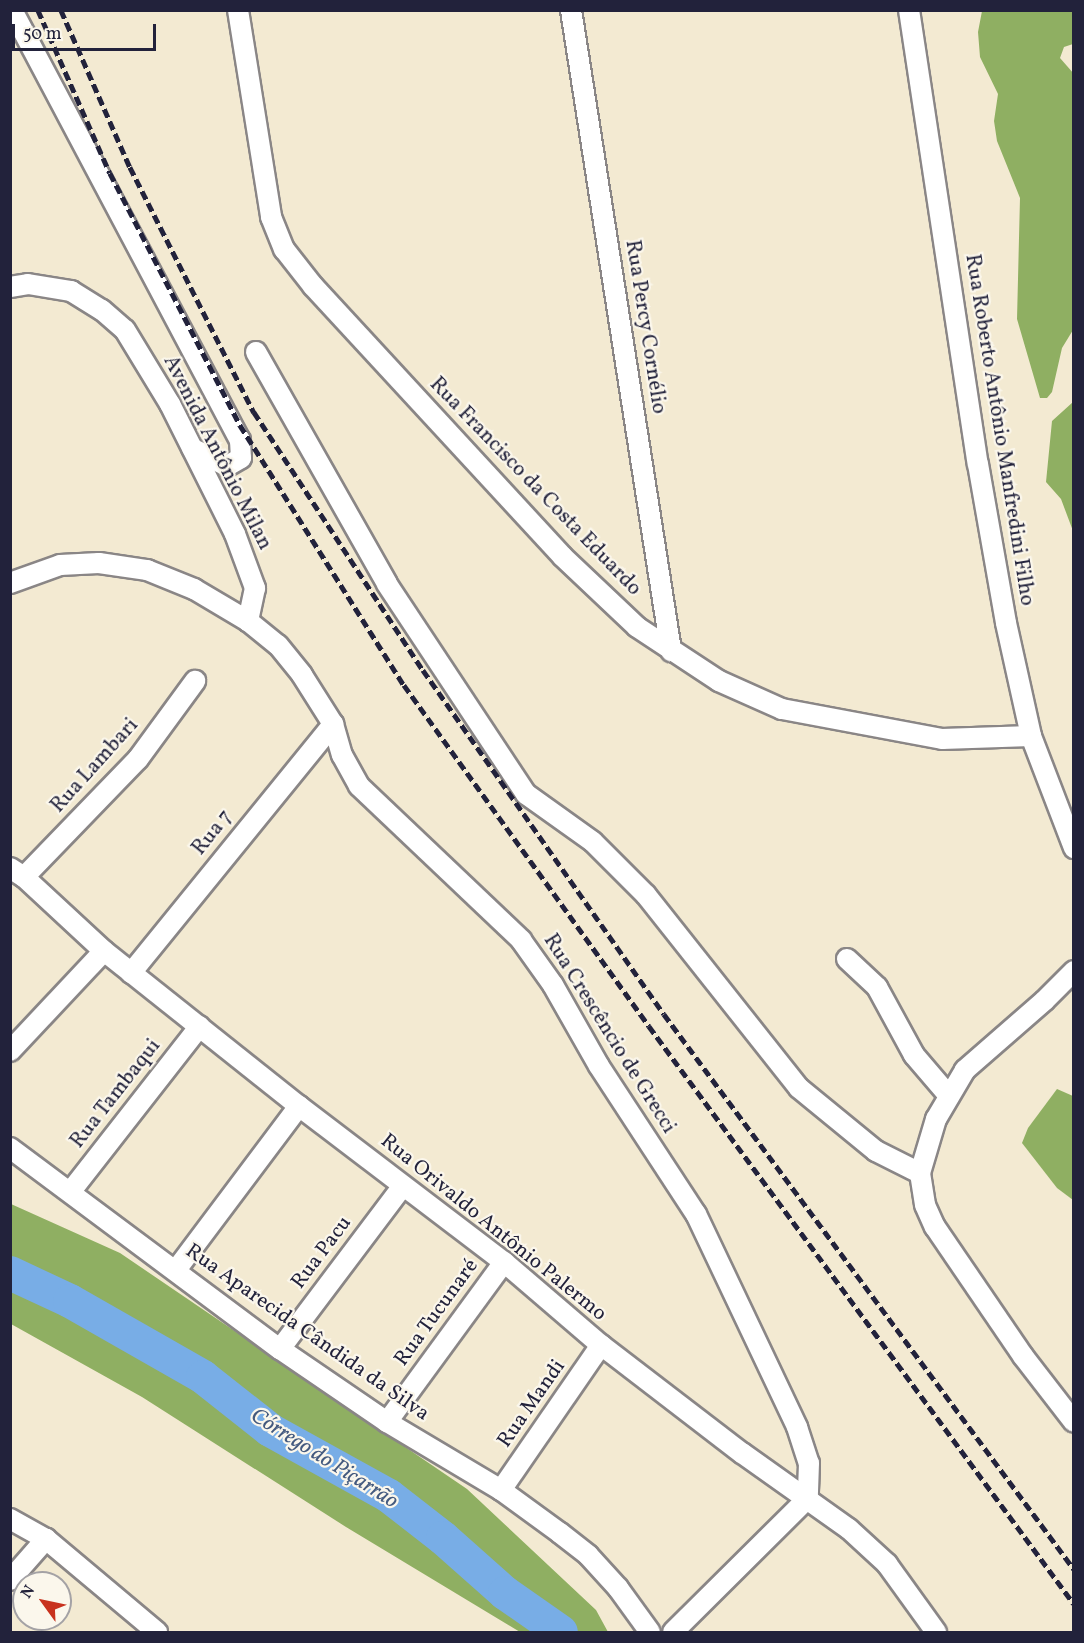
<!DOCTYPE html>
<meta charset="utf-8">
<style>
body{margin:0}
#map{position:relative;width:1084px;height:1643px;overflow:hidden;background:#f3ead2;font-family:Vollkorn,serif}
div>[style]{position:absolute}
.forest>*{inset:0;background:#8faf62}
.river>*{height:34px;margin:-17px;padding:0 17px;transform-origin:17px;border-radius:17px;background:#78ade6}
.roads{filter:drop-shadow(2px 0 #8a8686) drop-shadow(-2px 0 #8a8686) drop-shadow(0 2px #8a8686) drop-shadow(0 -2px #8a8686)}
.street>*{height:20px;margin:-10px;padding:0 10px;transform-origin:10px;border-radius:10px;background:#fff}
.rail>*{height:4.5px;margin-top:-2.25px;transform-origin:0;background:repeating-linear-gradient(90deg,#22223b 0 9px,transparent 0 13.5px)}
span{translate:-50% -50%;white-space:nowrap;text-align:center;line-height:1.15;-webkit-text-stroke:4.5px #fbf7ec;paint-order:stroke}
.street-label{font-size:21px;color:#22223b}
.water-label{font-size:22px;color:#445a7f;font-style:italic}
.frame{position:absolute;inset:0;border:12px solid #22223b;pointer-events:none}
.north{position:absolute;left:12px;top:1571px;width:60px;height:60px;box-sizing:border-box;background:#fbf7ec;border:2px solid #a4a2a5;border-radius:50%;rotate:303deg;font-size:16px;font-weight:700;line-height:24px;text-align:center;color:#22223b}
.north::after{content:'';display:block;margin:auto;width:21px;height:27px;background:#c8321e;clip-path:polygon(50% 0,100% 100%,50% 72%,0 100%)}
.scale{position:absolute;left:12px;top:24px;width:144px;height:27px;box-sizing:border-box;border:3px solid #22223b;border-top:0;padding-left:8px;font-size:18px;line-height:21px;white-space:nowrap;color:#22223b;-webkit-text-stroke:4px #fbf7ec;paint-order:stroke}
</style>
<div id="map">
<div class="forest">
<i style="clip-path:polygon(982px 11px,1073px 11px,1073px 44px,1064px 47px,1060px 58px,1074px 74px,1073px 330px,1062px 348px,1052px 392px,1047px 398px,1040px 398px,1017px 319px,1020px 198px,997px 141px,994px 121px,998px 94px,980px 57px,978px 32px)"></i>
<i style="clip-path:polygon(1073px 402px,1073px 531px,1061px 499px,1046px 482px,1052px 421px)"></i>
<i style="clip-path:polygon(1057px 1089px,1073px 1096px,1073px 1200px,1057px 1188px,1022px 1143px,1028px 1128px)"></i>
<i style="clip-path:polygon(11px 1204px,120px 1253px,467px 1489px,596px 1610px,608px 1632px,520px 1632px,346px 1527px,142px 1397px,11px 1324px)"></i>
</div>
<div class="river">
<i style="left:10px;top:1273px;width:66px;rotate:25deg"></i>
<i style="left:70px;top:1301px;width:153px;rotate:29.7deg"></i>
<i style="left:203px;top:1377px;width:85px;rotate:38.3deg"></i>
<i style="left:270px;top:1430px;width:136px;rotate:29deg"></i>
<i style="left:389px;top:1496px;width:68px;rotate:37.9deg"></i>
<i style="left:443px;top:1538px;width:83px;rotate:41.6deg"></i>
<i style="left:505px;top:1593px;width:68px;rotate:34.9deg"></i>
</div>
<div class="roads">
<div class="street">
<i style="left:12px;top:10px;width:487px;rotate:62.1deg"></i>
<i style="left:240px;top:440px;width:18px;rotate:87deg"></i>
<i style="left:241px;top:458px;width:16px;rotate:150deg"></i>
<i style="left:227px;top:466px;width:39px;rotate:-153deg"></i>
<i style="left:238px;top:10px;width:210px;rotate:80.9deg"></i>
<i style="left:271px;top:217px;width:35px;rotate:68deg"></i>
<i style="left:284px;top:249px;width:47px;rotate:51.9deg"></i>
<i style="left:313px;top:286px;width:367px;rotate:47.3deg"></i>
<i style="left:562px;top:556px;width:103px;rotate:43.4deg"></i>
<i style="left:637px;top:627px;width:98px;rotate:33.4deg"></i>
<i style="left:719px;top:681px;width:69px;rotate:24deg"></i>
<i style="left:782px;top:709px;width:163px;rotate:10.6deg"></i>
<i style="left:942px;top:739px;width:89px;rotate:-1.9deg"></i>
<i style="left:571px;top:10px;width:649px;rotate:81.13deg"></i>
<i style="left:909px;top:10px;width:459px;rotate:81.4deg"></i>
<i style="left:978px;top:464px;width:161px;rotate:80deg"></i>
<i style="left:1006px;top:623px;width:116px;rotate:77.5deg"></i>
<i style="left:1031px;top:736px;width:120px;rotate:69deg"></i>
<i style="left:10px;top:287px;width:18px;rotate:-9deg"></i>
<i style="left:28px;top:284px;width:44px;rotate:9.2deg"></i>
<i style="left:71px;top:291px;width:36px;rotate:32deg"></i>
<i style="left:102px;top:310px;width:30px;rotate:41deg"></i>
<i style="left:125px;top:330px;width:87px;rotate:58.7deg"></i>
<i style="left:170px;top:404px;width:145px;rotate:63.4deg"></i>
<i style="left:235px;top:534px;width:58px;rotate:69.7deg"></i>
<i style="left:255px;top:588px;width:34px;rotate:102deg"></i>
<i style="left:256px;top:352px;width:266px;rotate:60.5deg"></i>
<i style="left:387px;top:584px;width:252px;rotate:56.5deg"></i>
<i style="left:526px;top:794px;width:82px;rotate:35.6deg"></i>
<i style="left:593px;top:842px;width:75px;rotate:45deg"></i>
<i style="left:646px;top:895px;width:246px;rotate:51.6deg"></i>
<i style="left:799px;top:1088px;width:99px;rotate:39.3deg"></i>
<i style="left:876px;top:1151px;width:49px;rotate:26.6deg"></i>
<i style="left:10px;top:583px;width:53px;rotate:-19.8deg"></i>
<i style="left:60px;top:565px;width:39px;rotate:-3deg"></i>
<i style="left:99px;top:563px;width:49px;rotate:8.3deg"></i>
<i style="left:147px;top:570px;width:51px;rotate:22deg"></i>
<i style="left:194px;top:589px;width:63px;rotate:30.7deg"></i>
<i style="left:248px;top:621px;width:38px;rotate:39deg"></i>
<i style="left:278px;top:645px;width:38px;rotate:51deg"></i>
<i style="left:302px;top:675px;width:58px;rotate:57.7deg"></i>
<i style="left:333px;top:724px;width:32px;rotate:74deg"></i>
<i style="left:342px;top:755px;width:35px;rotate:61deg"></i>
<i style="left:359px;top:786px;width:224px;rotate:43.5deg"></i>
<i style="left:521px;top:940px;width:55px;rotate:54.6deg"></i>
<i style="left:553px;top:985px;width:93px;rotate:60.4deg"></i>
<i style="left:599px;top:1066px;width:177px;rotate:56.8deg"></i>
<i style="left:696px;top:1214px;width:236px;rotate:64.6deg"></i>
<i style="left:797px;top:1427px;width:38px;rotate:72deg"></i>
<i style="left:809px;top:1463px;width:35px;rotate:92deg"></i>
<i style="left:808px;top:1498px;width:190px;rotate:135.2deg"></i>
<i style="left:10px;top:868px;width:17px;rotate:33deg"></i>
<i style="left:24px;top:877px;width:109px;rotate:42.8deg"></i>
<i style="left:104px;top:951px;width:249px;rotate:38.5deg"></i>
<i style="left:299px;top:1106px;width:258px;rotate:37.3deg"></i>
<i style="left:504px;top:1262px;width:128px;rotate:40.6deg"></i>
<i style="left:601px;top:1345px;width:178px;rotate:37.5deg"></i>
<i style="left:742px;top:1453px;width:131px;rotate:35.4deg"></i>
<i style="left:849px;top:1529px;width:52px;rotate:42.6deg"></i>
<i style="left:887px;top:1564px;width:84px;rotate:54.2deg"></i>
<i style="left:24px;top:877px;width:164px;rotate:-46deg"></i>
<i style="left:138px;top:759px;width:97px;rotate:-53.8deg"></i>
<i style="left:847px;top:959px;width:41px;rotate:43deg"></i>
<i style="left:877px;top:987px;width:77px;rotate:61.4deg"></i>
<i style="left:914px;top:1055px;width:54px;rotate:49.5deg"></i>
<i style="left:1074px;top:971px;width:42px;rotate:135deg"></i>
<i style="left:1044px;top:1001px;width:105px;rotate:138.9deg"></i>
<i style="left:965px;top:1070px;width:57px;rotate:120.6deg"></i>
<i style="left:936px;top:1119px;width:56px;rotate:106.5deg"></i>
<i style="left:920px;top:1173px;width:32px;rotate:81deg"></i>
<i style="left:925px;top:1205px;width:24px;rotate:66deg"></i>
<i style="left:935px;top:1227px;width:156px;rotate:55.7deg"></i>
<i style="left:1023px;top:1356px;width:83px;rotate:52.3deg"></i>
<i style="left:131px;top:973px;width:321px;rotate:-50.9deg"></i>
<i style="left:10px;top:1051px;width:137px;rotate:-46.8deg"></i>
<i style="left:10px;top:1148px;width:337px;rotate:36.7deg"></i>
<i style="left:280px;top:1349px;width:130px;rotate:34.3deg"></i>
<i style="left:387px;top:1422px;width:133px;rotate:30.8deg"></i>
<i style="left:501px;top:1490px;width:73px;rotate:36.1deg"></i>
<i style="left:560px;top:1533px;width:36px;rotate:38deg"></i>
<i style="left:588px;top:1555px;width:45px;rotate:47.7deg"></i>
<i style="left:618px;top:1588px;width:54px;rotate:54deg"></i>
<i style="left:71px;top:1191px;width:209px;rotate:-52deg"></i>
<i style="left:176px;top:1270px;width:205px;rotate:-53.1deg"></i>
<i style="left:280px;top:1349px;width:204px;rotate:-53deg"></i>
<i style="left:387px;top:1422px;width:198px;rotate:-53.8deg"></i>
<i style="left:501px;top:1490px;width:176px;rotate:-55.4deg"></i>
<i style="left:10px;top:1519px;width:41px;rotate:29.1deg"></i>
<i style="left:46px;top:1539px;width:145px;rotate:40deg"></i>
<i style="left:10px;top:1580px;width:55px;rotate:-48.7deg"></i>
</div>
</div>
<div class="rail">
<i style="left:38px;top:10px;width:178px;rotate:66.2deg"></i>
<i style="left:110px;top:173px;width:284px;rotate:62.7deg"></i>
<i style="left:240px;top:425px;width:307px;rotate:57.8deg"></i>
<i style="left:404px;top:685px;width:420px;rotate:54.3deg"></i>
<i style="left:649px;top:1026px;width:717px;rotate:53.67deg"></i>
<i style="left:61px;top:10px;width:171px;rotate:66.3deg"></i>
<i style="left:130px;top:167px;width:275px;rotate:63.2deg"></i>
<i style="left:254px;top:412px;width:308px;rotate:56.8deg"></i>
<i style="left:423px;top:670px;width:420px;rotate:55deg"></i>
<i style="left:664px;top:1014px;width:690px;rotate:53.55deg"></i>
</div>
<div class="street-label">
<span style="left:645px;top:327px;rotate:81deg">Rua Percy Cornélio</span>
<span style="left:999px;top:430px;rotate:81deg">Rua Roberto Antônio Manfredini Filho</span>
<span style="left:217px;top:453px;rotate:63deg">Avenida Antônio Milan</span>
<span style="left:535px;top:487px;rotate:46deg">Rua Francisco da Costa Eduardo</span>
<span style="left:95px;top:766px;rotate:-48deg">Rua Lambari</span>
<span style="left:213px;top:833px;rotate:-51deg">Rua 7</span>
<span style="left:609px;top:1034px;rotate:58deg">Rua Crescêncio de Grecci</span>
<span style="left:116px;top:1094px;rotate:-52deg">Rua Tambaqui</span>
<span style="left:493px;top:1228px;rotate:39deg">Rua Orivaldo Antônio Palermo</span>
<span style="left:322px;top:1253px;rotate:-53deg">Rua Pacu</span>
<span style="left:437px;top:1313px;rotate:-54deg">Rua Tucunaré</span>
<span style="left:307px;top:1333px;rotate:35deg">Rua Aparecida Cândida da Silva</span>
<span style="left:532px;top:1404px;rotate:-55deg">Rua Mandi</span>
</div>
<div class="water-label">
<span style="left:324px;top:1459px;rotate:32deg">Córrego do Piçarrão</span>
</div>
<div class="frame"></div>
<div class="north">N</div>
<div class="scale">50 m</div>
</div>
